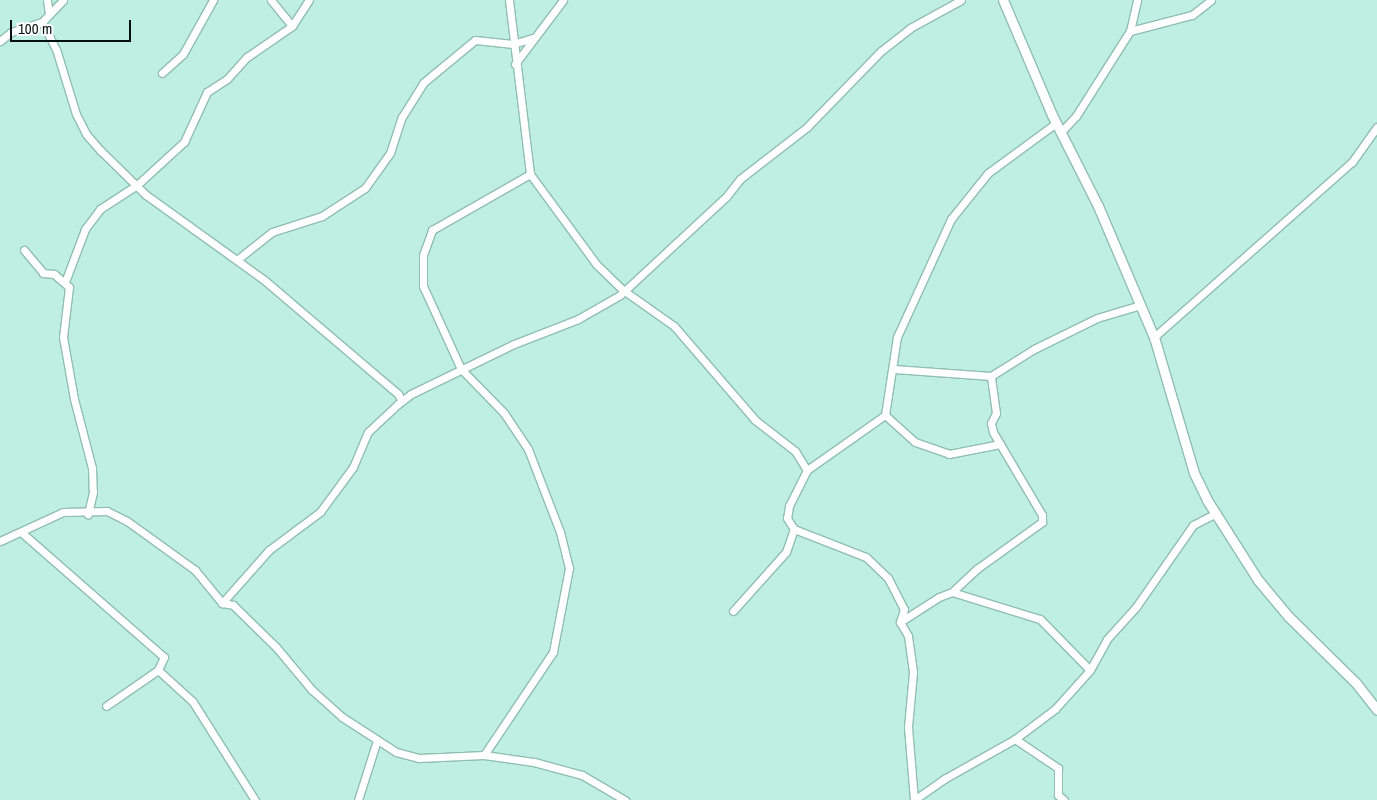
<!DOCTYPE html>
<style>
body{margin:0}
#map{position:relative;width:1377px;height:800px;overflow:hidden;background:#bfefe2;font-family:"Archivo Narrow",sans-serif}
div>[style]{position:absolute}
.roads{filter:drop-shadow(1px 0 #90beb2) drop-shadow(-1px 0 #90beb2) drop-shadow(0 1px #90beb2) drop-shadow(0 -1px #90beb2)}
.minor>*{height:7px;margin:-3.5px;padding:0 3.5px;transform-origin:3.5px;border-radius:3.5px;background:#fff}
.tertiary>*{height:9px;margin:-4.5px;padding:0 4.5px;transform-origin:4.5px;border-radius:4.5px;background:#fff}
span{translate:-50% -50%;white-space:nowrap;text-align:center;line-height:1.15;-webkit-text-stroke:4px #fff;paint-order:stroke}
.scale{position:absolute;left:10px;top:20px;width:121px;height:22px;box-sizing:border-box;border:2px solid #02110d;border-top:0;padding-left:6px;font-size:15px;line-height:18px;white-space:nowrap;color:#02110d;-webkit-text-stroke:4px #fff;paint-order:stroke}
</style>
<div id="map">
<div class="roads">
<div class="minor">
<i style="left:47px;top:0;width:14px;rotate:82deg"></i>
<i style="left:271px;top:0;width:33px;rotate:51deg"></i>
<i style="left:509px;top:0;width:175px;rotate:83.1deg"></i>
<i style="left:530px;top:174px;width:112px;rotate:53.7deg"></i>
<i style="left:596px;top:264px;width:37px;rotate:44deg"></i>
<i style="left:623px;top:290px;width:62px;rotate:35.2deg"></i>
<i style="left:674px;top:326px;width:124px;rotate:49.2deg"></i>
<i style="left:755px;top:420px;width:51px;rotate:37.8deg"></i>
<i style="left:795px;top:451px;width:22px;rotate:58deg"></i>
<i style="left:807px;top:470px;width:95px;rotate:-35.2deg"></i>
<i style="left:885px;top:415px;width:79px;rotate:-81.3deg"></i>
<i style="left:897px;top:337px;width:130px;rotate:-65.4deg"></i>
<i style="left:951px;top:219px;width:59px;rotate:-51.2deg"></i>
<i style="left:988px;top:173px;width:84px;rotate:-36.3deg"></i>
<i style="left:42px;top:22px;width:30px;rotate:63deg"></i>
<i style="left:56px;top:49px;width:68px;rotate:72.9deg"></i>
<i style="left:76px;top:114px;width:22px;rotate:63deg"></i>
<i style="left:86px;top:134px;width:23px;rotate:49deg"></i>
<i style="left:101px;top:151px;width:63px;rotate:44.4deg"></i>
<i style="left:146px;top:195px;width:144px;rotate:35.7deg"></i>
<i style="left:263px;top:279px;width:177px;rotate:40.4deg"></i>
<i style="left:398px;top:394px;width:8px;rotate:60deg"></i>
<i style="left:1130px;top:31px;width:64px;rotate:-14.5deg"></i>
<i style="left:1192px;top:15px;width:24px;rotate:-38deg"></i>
<i style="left:0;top:41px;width:14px;rotate:-39deg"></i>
<i style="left:11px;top:32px;width:33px;rotate:-18deg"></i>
<i style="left:42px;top:22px;width:30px;rotate:-46deg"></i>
<i style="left:515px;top:64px;width:80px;rotate:-53.1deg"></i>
<i style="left:162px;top:73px;width:28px;rotate:-42deg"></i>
<i style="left:183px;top:54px;width:62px;rotate:-60.9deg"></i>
<i style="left:1061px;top:132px;width:22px;rotate:-47deg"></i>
<i style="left:1076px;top:116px;width:101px;rotate:-57.6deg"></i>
<i style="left:1130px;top:31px;width:32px;rotate:-77deg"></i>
<i style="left:24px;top:250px;width:30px;rotate:50deg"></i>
<i style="left:43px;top:273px;width:11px;rotate:5deg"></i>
<i style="left:54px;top:274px;width:20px;rotate:41deg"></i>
<i style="left:69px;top:287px;width:50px;rotate:96.8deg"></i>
<i style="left:63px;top:337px;width:63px;rotate:79.9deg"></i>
<i style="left:74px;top:399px;width:71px;rotate:75.4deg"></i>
<i style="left:92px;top:468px;width:24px;rotate:88deg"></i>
<i style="left:93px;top:492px;width:23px;rotate:103deg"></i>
<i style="left:238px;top:259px;width:43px;rotate:-38.5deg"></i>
<i style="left:272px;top:232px;width:52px;rotate:-17.7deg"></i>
<i style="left:322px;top:216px;width:51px;rotate:-33.1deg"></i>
<i style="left:365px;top:188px;width:43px;rotate:-54.5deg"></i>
<i style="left:390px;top:153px;width:38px;rotate:-72deg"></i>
<i style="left:402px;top:117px;width:40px;rotate:-58deg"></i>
<i style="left:423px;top:83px;width:67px;rotate:-39.6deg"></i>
<i style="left:475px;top:40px;width:38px;rotate:6deg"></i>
<i style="left:513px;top:44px;width:21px;rotate:-17deg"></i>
<i style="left:65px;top:282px;width:57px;rotate:-69.3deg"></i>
<i style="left:85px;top:229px;width:25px;rotate:-53deg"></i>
<i style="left:100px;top:209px;width:44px;rotate:-33deg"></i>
<i style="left:137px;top:185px;width:64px;rotate:-42.5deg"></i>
<i style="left:184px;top:142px;width:55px;rotate:-65.3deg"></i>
<i style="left:207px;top:92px;width:24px;rotate:-33deg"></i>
<i style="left:227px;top:79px;width:30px;rotate:-48deg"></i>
<i style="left:247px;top:57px;width:55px;rotate:-34.6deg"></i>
<i style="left:292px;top:26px;width:31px;rotate:-57deg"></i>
<i style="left:1154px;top:337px;width:264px;rotate:-41.5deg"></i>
<i style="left:1352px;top:162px;width:43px;rotate:-54.5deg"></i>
<i style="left:894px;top:369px;width:97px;rotate:4.1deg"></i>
<i style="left:885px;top:415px;width:40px;rotate:42deg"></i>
<i style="left:915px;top:442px;width:36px;rotate:19deg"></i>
<i style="left:949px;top:454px;width:52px;rotate:-11.1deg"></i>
<i style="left:807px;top:470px;width:40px;rotate:116.6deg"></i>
<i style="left:789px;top:506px;width:12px;rotate:99deg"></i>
<i style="left:787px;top:518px;width:13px;rotate:58deg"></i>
<i style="left:794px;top:529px;width:77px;rotate:21.3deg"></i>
<i style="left:866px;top:557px;width:30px;rotate:44deg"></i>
<i style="left:888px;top:578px;width:35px;rotate:63deg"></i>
<i style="left:904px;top:609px;width:14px;rotate:107deg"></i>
<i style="left:900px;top:622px;width:16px;rotate:60deg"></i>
<i style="left:908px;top:636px;width:36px;rotate:82deg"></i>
<i style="left:913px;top:672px;width:55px;rotate:95.2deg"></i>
<i style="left:908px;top:727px;width:73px;rotate:85.3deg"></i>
<i style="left:914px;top:800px;width:37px;rotate:-35deg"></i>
<i style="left:944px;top:779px;width:81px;rotate:-29.4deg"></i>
<i style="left:1015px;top:739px;width:50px;rotate:-36.9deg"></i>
<i style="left:1055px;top:709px;width:52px;rotate:-48.1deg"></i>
<i style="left:1090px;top:670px;width:35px;rotate:-61deg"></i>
<i style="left:1107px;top:639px;width:43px;rotate:-47.8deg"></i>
<i style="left:1136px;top:607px;width:100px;rotate:-55.2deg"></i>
<i style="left:1193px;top:525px;width:25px;rotate:-27deg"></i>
<i style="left:21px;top:532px;width:190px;rotate:41.2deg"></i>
<i style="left:164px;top:657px;width:14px;rotate:115deg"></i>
<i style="left:158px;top:670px;width:63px;rotate:145.3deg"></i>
<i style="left:0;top:541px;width:69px;rotate:-24.7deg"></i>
<i style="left:63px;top:512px;width:44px;rotate:-1.3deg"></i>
<i style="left:107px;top:511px;width:22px;rotate:27deg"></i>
<i style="left:127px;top:521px;width:84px;rotate:35.8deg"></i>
<i style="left:195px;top:570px;width:43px;rotate:50.7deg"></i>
<i style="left:222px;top:603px;width:11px;rotate:10deg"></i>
<i style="left:233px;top:605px;width:60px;rotate:44.3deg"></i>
<i style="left:276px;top:647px;width:56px;rotate:50.1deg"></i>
<i style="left:312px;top:690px;width:40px;rotate:42deg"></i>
<i style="left:342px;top:717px;width:64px;rotate:32.9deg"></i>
<i style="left:396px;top:752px;width:24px;rotate:15deg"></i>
<i style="left:419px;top:758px;width:65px;rotate:-2.6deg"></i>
<i style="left:484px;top:755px;width:50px;rotate:8deg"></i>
<i style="left:534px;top:762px;width:50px;rotate:15.2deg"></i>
<i style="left:582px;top:775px;width:50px;rotate:30.2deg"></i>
<i style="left:952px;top:592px;width:92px;rotate:17.1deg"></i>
<i style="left:1040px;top:619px;width:71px;rotate:45.6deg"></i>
<i style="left:222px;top:603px;width:71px;rotate:-48.4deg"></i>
<i style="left:269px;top:550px;width:64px;rotate:-36.7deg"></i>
<i style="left:320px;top:512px;width:56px;rotate:-53.7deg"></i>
<i style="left:353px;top:467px;width:38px;rotate:-67deg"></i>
<i style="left:368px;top:432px;width:41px;rotate:-43deg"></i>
<i style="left:398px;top:404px;width:16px;rotate:-38deg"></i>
<i style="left:411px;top:394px;width:114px;rotate:-25.9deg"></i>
<i style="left:514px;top:344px;width:69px;rotate:-21.3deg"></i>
<i style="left:578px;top:319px;width:48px;rotate:-29.7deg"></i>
<i style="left:620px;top:295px;width:144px;rotate:-42.8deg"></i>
<i style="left:726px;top:197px;width:23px;rotate:-52deg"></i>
<i style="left:740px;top:179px;width:85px;rotate:-37.8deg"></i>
<i style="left:807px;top:127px;width:106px;rotate:-45.8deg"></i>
<i style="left:881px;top:51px;width:37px;rotate:-38deg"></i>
<i style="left:910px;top:28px;width:58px;rotate:-28.8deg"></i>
<i style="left:733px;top:611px;width:79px;rotate:-48.1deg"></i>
<i style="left:786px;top:552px;width:24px;rotate:-71deg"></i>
<i style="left:900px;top:622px;width:46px;rotate:-32.7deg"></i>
<i style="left:939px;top:597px;width:14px;rotate:-21deg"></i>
<i style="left:952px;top:592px;width:35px;rotate:-43deg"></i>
<i style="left:978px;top:568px;width:79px;rotate:-35.7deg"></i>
<i style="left:1042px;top:522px;width:7px;rotate:-90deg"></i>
<i style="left:1042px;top:515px;width:96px;rotate:-120.6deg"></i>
<i style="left:993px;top:432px;width:9px;rotate:-103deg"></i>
<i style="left:991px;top:423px;width:11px;rotate:-63deg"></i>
<i style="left:996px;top:413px;width:37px;rotate:-98deg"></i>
<i style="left:991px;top:376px;width:51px;rotate:-32.1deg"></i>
<i style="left:1034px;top:349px;width:70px;rotate:-26.2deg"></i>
<i style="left:1097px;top:318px;width:46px;rotate:-16.5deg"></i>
<i style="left:158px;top:670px;width:47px;rotate:42.4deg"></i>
<i style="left:193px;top:702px;width:116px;rotate:57.7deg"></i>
<i style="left:1015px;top:739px;width:52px;rotate:34deg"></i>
<i style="left:1058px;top:768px;width:27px;rotate:90deg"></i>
<i style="left:1058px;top:795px;width:8px;rotate:40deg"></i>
<i style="left:484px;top:755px;width:124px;rotate:-56.2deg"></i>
<i style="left:553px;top:652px;width:86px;rotate:-79.2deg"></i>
<i style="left:569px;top:568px;width:37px;rotate:-104deg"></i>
<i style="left:560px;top:532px;width:89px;rotate:-111.1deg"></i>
<i style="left:528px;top:449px;width:43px;rotate:-123.7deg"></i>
<i style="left:504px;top:413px;width:62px;rotate:-134.3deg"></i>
<i style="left:461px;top:369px;width:91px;rotate:-114.6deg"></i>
<i style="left:423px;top:286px;width:31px;rotate:-90deg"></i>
<i style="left:423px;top:255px;width:27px;rotate:-70deg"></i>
<i style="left:432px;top:230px;width:113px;rotate:-29.7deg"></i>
<i style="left:358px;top:800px;width:63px;rotate:-72.4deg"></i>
</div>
<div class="tertiary">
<i style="left:1003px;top:0;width:125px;rotate:66.9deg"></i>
<i style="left:1052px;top:115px;width:102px;rotate:63.2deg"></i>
<i style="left:1098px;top:206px;width:142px;rotate:66.9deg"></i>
<i style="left:1154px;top:337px;width:142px;rotate:73.6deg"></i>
<i style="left:1194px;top:473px;width:30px;rotate:64deg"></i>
<i style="left:1207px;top:500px;width:95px;rotate:57.5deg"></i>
<i style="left:1258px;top:580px;width:47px;rotate:50.2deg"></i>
<i style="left:1288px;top:616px;width:95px;rotate:44.6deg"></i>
<i style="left:1356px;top:683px;width:34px;rotate:52deg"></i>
</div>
</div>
<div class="scale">100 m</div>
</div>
